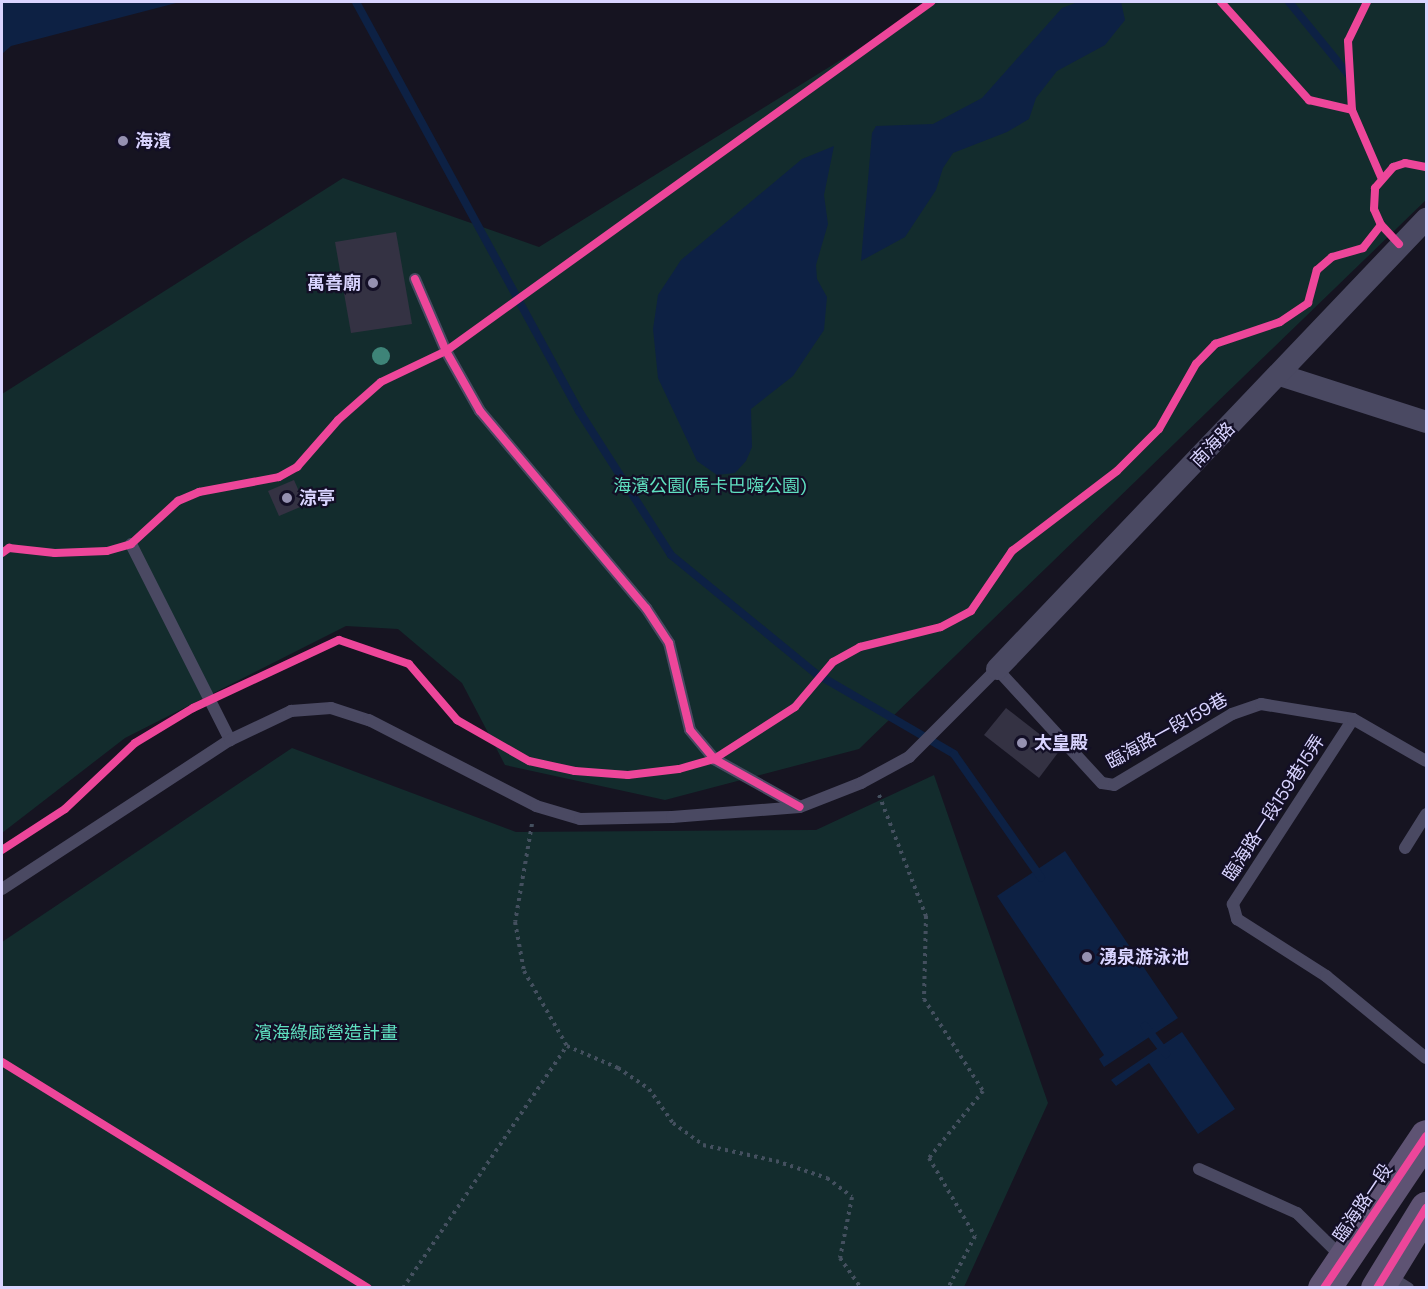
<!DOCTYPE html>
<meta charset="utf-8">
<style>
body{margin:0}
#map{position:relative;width:1428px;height:1289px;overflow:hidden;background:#161421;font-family:"DM Sans","Noto Sans TC",sans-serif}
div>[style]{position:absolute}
.green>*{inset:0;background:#132c2d}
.water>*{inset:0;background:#0d2144}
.stream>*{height:8px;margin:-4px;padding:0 4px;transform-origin:4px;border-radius:4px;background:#0d2144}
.building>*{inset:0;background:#343243}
.path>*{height:4px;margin-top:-2px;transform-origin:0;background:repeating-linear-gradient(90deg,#44505f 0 3px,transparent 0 7.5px)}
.lane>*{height:12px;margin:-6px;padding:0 6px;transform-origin:6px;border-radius:6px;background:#4a4962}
.street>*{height:22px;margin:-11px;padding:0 11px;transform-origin:11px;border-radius:11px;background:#4a4962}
.primary>*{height:33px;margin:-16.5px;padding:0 16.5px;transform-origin:16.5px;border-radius:16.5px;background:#5e5373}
.cycleway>*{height:8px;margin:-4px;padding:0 4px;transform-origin:4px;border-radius:4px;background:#ed469a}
.trees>*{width:18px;height:18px;margin:-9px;border-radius:50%;background:#3e8478}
.dots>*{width:16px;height:16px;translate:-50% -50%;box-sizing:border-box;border:3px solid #130f26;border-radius:50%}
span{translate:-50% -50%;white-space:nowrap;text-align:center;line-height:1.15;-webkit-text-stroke:4.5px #130f26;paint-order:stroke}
.poi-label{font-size:18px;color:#d9d4ff;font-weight:700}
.left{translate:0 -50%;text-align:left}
.right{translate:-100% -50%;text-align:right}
.street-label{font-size:18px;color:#d9d4ff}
.park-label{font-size:18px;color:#5fe0c0}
.frame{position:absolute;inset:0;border:3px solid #d9d4ff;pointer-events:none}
</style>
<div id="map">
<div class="green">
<i style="clip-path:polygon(934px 2px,1426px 2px,1426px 200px,859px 749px,665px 800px,505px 765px,462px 683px,398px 629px,346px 626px,125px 738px,2px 833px,2px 394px,343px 178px,539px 247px)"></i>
<i style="clip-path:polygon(292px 748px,516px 832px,816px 830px,934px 775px,1048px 1103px,964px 1287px,2px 1287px,2px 942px)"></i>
</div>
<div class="water">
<i style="clip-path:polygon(2px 2px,180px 2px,11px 46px,2px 54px)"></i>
<i style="clip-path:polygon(1078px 2px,1121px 2px,1125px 20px,1105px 45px,1057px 71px,1036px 98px,1029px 119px,1007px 132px,953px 153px,943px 168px,936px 190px,905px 237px,861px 261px,872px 133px,876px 126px,933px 124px,982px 98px,1062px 8px)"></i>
<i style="clip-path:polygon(834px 146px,824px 195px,828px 224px,816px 265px,817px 279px,827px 297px,824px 330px,793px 376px,751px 409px,752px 447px,746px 461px,735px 473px,717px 475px,697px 461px,658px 378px,653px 329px,658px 295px,681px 260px,802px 159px)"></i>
<i style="clip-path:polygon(1065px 851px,1178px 1018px,1104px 1067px,1099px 1059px,1104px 1055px,997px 896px)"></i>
<i style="clip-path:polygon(1182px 1032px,1235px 1109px,1198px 1134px,1149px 1063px,1116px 1086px,1111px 1080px)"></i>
</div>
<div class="stream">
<i style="left:356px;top:2px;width:466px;rotate:61.4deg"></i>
<i style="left:579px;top:411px;width:171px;rotate:57.4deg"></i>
<i style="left:671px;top:555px;width:186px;rotate:39.3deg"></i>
<i style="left:815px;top:673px;width:161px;rotate:30.2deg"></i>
<i style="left:954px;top:754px;width:151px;rotate:54.9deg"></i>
<i style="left:1289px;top:2px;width:93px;rotate:50.7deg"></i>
<i style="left:1145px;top:1026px;width:35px;rotate:53deg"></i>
</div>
<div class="building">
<i style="clip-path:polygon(396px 232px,412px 324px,351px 333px,335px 242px)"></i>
<i style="clip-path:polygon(294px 480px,305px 505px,279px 516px,268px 491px)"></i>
<i style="clip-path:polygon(1006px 708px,1060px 750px,1039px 778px,984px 735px)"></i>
</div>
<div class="path">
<i style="left:879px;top:795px;width:130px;rotate:68.8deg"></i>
<i style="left:926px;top:916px;width:83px;rotate:91.4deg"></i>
<i style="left:924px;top:999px;width:109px;rotate:57.3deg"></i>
<i style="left:983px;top:1091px;width:86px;rotate:128.9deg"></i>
<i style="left:929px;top:1158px;width:91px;rotate:59.5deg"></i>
<i style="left:975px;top:1236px;width:59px;rotate:117.4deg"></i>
<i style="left:532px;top:824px;width:99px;rotate:99.8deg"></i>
<i style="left:515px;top:922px;width:50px;rotate:79.6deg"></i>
<i style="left:524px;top:971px;width:86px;rotate:60.2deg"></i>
<i style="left:567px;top:1046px;width:56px;rotate:23.3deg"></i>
<i style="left:618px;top:1068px;width:37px;rotate:34deg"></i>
<i style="left:649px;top:1089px;width:42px;rotate:54.8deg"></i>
<i style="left:673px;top:1123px;width:37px;rotate:36deg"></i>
<i style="left:703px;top:1145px;width:75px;rotate:12.4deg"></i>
<i style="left:776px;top:1161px;width:54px;rotate:18.4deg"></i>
<i style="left:827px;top:1178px;width:31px;rotate:37deg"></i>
<i style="left:852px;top:1197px;width:62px;rotate:101.1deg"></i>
<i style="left:840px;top:1258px;width:37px;rotate:55deg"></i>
<i style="left:2px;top:1062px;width:430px;rotate:31.7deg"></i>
<i style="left:403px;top:1288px;width:292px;rotate:-55.9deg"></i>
</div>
<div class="lane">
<i style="left:415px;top:279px;width:78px;rotate:66.7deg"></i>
<i style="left:446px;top:351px;width:69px;rotate:60.5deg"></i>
<i style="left:480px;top:411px;width:258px;rotate:49.9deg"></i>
<i style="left:646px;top:608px;width:42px;rotate:56.7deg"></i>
<i style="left:669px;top:643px;width:89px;rotate:76.4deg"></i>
<i style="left:690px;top:730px;width:38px;rotate:50deg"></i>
<i style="left:714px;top:759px;width:98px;rotate:29.2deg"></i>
<i style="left:131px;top:544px;width:220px;rotate:63.2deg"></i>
<i style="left:1353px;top:719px;width:221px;rotate:123deg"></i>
<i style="left:1233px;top:904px;width:16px;rotate:75deg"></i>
<i style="left:1237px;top:919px;width:106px;rotate:32.6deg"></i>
<i style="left:1326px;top:976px;width:129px;rotate:39.4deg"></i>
<i style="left:1405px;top:848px;width:40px;rotate:-58deg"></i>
<i style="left:2px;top:889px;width:272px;rotate:-33.2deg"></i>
<i style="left:230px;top:740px;width:68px;rotate:-25.4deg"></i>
<i style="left:291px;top:711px;width:40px;rotate:-4.3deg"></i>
<i style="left:331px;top:708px;width:40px;rotate:18deg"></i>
<i style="left:369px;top:720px;width:188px;rotate:27.2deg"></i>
<i style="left:536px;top:806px;width:46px;rotate:16.5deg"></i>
<i style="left:580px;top:819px;width:92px;rotate:-1.2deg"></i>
<i style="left:672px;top:817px;width:128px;rotate:-4.5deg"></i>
<i style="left:800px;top:807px;width:66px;rotate:-21.5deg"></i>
<i style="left:861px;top:783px;width:55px;rotate:-28.4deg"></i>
<i style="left:909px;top:757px;width:124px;rotate:-45deg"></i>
<i style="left:997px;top:669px;width:155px;rotate:47.4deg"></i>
<i style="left:1102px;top:783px;width:12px;rotate:9deg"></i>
<i style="left:1114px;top:785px;width:138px;rotate:-31deg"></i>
<i style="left:1232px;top:714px;width:31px;rotate:-19deg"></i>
<i style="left:1261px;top:704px;width:93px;rotate:9.3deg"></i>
<i style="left:1353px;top:719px;width:84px;rotate:29.9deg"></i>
<i style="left:1199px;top:1169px;width:107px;rotate:24.2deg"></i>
<i style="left:1297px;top:1213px;width:64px;rotate:44.4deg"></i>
<i style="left:1387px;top:1275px;width:25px;rotate:32deg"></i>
</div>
<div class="street">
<i style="left:1280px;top:375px;width:153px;rotate:17.8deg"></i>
<i style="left:997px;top:669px;width:622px;rotate:-46.37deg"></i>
</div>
<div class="primary">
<i style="left:1324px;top:1288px;width:183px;rotate:-56.1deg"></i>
<i style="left:1377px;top:1288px;width:94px;rotate:-58.5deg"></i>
</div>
<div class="cycleway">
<i style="left:1221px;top:2px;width:132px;rotate:48.1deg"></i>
<i style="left:1309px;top:100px;width:44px;rotate:13.1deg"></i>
<i style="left:1367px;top:2px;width:43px;rotate:116deg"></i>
<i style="left:1348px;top:41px;width:69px;rotate:86.7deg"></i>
<i style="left:1352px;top:110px;width:73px;rotate:66.6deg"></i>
<i style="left:1399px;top:244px;width:26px;rotate:-133deg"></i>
<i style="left:1381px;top:225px;width:17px;rotate:-114deg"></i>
<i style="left:1374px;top:209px;width:21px;rotate:-87deg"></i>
<i style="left:1375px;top:188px;width:28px;rotate:-49deg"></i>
<i style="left:1393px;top:167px;width:13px;rotate:-18deg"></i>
<i style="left:1405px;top:163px;width:21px;rotate:11deg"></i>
<i style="left:415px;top:279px;width:78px;rotate:66.7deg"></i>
<i style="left:446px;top:351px;width:69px;rotate:60.5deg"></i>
<i style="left:480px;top:411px;width:258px;rotate:49.9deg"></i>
<i style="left:646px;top:608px;width:42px;rotate:56.7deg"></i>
<i style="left:669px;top:643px;width:89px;rotate:76.4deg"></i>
<i style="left:690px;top:730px;width:38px;rotate:50deg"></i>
<i style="left:714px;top:759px;width:98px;rotate:29.2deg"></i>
<i style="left:2px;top:553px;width:9px;rotate:-36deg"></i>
<i style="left:9px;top:548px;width:46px;rotate:6.2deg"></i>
<i style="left:55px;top:553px;width:52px;rotate:-2.2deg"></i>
<i style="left:107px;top:551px;width:25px;rotate:-16deg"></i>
<i style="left:131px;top:544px;width:64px;rotate:-42.5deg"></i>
<i style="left:178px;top:501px;width:23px;rotate:-23deg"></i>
<i style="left:199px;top:492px;width:81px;rotate:-10.6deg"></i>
<i style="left:279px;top:477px;width:21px;rotate:-29deg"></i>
<i style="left:297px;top:467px;width:62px;rotate:-48.9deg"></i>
<i style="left:338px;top:420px;width:57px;rotate:-41.5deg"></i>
<i style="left:381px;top:382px;width:72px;rotate:-25.5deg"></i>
<i style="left:446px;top:351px;width:598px;rotate:-35.74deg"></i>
<i style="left:2px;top:850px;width:75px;rotate:-33.1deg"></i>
<i style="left:65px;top:809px;width:96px;rotate:-43.3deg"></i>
<i style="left:135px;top:743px;width:68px;rotate:-31.1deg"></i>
<i style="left:193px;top:708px;width:161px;rotate:-25deg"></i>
<i style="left:339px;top:640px;width:74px;rotate:18.9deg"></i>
<i style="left:409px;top:664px;width:74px;rotate:49.4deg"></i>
<i style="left:457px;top:720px;width:83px;rotate:29.7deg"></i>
<i style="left:529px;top:761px;width:47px;rotate:12.3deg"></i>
<i style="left:575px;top:771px;width:53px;rotate:4.3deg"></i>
<i style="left:628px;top:775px;width:51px;rotate:-6.7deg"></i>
<i style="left:679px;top:769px;width:36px;rotate:-16deg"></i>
<i style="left:714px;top:759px;width:96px;rotate:-32.7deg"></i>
<i style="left:795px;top:707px;width:59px;rotate:-49.8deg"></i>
<i style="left:833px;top:662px;width:31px;rotate:-29deg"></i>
<i style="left:860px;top:647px;width:83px;rotate:-13.9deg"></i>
<i style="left:941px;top:627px;width:34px;rotate:-28deg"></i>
<i style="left:971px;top:611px;width:73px;rotate:-55.7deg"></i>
<i style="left:1012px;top:551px;width:132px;rotate:-37.3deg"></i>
<i style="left:1117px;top:471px;width:59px;rotate:-45deg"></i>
<i style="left:1159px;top:429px;width:75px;rotate:-60.4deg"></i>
<i style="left:1196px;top:364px;width:28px;rotate:-46deg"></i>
<i style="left:1215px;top:344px;width:69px;rotate:-18.7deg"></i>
<i style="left:1280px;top:322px;width:34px;rotate:-34deg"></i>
<i style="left:1308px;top:303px;width:34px;rotate:-75deg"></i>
<i style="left:1317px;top:270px;width:20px;rotate:-41deg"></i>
<i style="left:1332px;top:257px;width:32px;rotate:-16deg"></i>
<i style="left:1363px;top:248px;width:29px;rotate:-52deg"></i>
<i style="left:2px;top:1062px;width:430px;rotate:31.7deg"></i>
<i style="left:1324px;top:1288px;width:183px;rotate:-56.1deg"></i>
<i style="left:1377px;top:1288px;width:94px;rotate:-58.5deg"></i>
</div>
<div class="trees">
<i style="left:381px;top:356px"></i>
</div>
<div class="dots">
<i style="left:123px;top:141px;background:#9591b1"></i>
<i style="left:373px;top:283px;background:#9591b1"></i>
<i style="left:287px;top:498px;background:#9591b1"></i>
<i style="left:1022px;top:743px;background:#9591b1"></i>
<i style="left:1087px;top:957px;background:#9591b1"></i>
</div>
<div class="poi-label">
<span class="left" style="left:135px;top:141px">海濱</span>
<span class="right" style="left:361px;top:283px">萬善廟</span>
<span class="left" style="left:299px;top:498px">涼亭</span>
<span class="left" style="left:1034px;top:743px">太皇殿</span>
<span class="left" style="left:1099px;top:957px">湧泉游泳池</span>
</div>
<div class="street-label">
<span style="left:1213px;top:445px;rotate:-46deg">南海路</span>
<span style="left:1167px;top:731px;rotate:-29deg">臨海路一段159巷</span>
<span style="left:1274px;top:808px;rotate:-57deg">臨海路一段159巷15弄</span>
<span style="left:1363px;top:1203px;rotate:-56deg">臨海路一段</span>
</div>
<div class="park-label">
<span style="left:710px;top:486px">海濱公園(馬卡巴嗨公園)</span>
<span style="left:326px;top:1033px">濱海綠廊營造計畫</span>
</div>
<div class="frame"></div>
</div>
